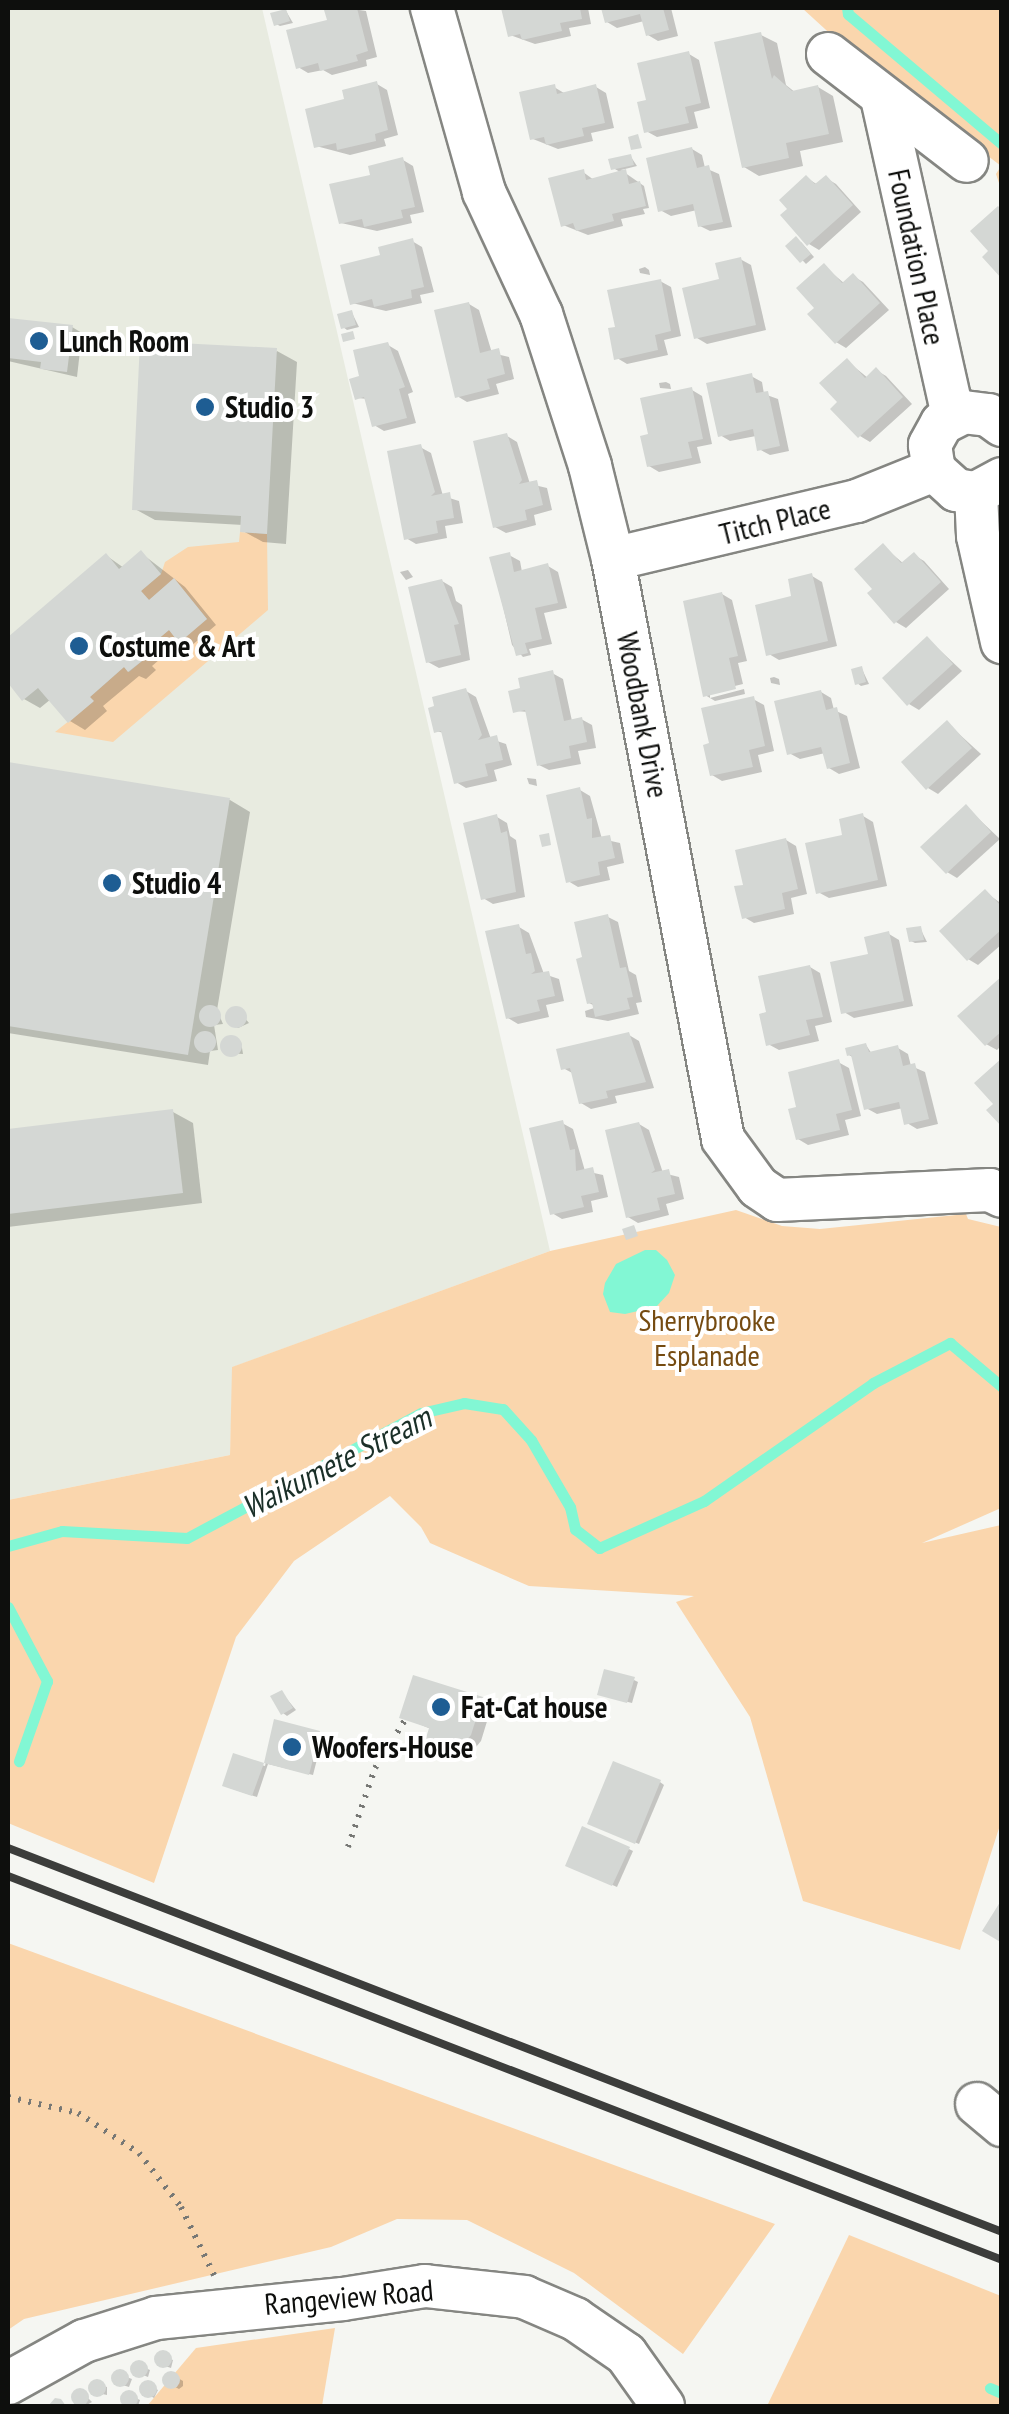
<!DOCTYPE html>
<style>
body{margin:0}
#map{position:relative;width:1009px;height:2414px;overflow:hidden;background:#f5f6f2;font-family:"PT Sans Narrow",sans-serif}
div>[style]{position:absolute}
.built>*{inset:0;background:#e8ebe0}
.green>*{inset:0;background:#fad6ad}
.water>*{inset:0;background:#82f7d4}
.shadow>*{inset:0;background:#0003}
.stream>*{height:11px;margin:-5.5px;padding:0 5.5px;transform-origin:5.5px;border-radius:5.5px;background:#82f7d4}
.building>*{inset:0;background:#d4d7d4}
.round{border-radius:50%}
.path>*{height:6px;margin-top:-3px;transform-origin:0;background:repeating-linear-gradient(90deg,#777875 0 2.5px,transparent 0 10.5px)}
.roads{filter:drop-shadow(2px 0 #858682) drop-shadow(-2px 0 #858682) drop-shadow(0 2px #858682) drop-shadow(0 -2px #858682)}
.street>*{height:42px;margin:-21px;padding:0 21px;transform-origin:21px;border-radius:21px;background:#fff}
.rail>*{height:8px;margin:-4px;padding:0 4px;transform-origin:4px;border-radius:4px;background:#3c3d3b}
.dots>*{width:28px;height:28px;translate:-50% -50%;box-sizing:border-box;border:5px solid #fff;border-radius:50%}
span{translate:-50% -50%;white-space:nowrap;text-align:center;line-height:1.15;-webkit-text-stroke:8px #fff;paint-order:stroke}
.street-label{font-size:30px;color:#0e0f0d}
.poi-label{font-size:30px;color:#0e0f0d;font-weight:700}
.left{translate:0 -50%;text-align:left}
.park-label{font-size:30px;color:#754b11}
.water-label{font-size:32px;color:#1a2f28;font-style:italic}
.frame{position:absolute;inset:0;border:10px solid #0e0f0d;pointer-events:none}
</style>
<div id="map">
<div class="built">
<i style="clip-path:polygon(8px 8px,262px 8px,550px 1251px,233px 1367px,230px 1455px,8px 1500px)"></i>
</div>
<div class="green">
<i style="clip-path:polygon(802px 8px,1001px 8px,1001px 189px,996px 174px,1001px 166px,837px 40px)"></i>
<i style="clip-path:polygon(240px 532px,267px 534px,268px 610px,113px 742px,55px 732px,93px 702px,90px 697px,124px 667px,129px 672px,142px 661px,138px 656px,169px 630px,179px 642px,207px 619px,174px 579px,149px 600px,141px 591px,161px 574px,165px 562px,188px 547px,239px 542px)"></i>
<i style="clip-path:polygon(736px 1210px,782px 1226px,820px 1229px,966px 1214px,968px 1219px,1001px 1227px,1001px 1508px,922px 1543px,1001px 1525px,1001px 1822px,960px 1950px,803px 1901px,750px 1717px,676px 1602px,694px 1596px,529px 1586px,430px 1543px,421px 1527px,390px 1496px,294px 1561px,236px 1637px,154px 1883px,8px 1823px,8px 1500px,230px 1455px,232px 1367px,550px 1251px)"></i>
<i style="clip-path:polygon(8px 1943px,775px 2224px,683px 2354px,574px 2273px,467px 2220px,397px 2219px,331px 2247px,24px 2319px,8px 2330px)"></i>
<i style="clip-path:polygon(849px 2235px,1001px 2296px,1001px 2406px,767px 2406px)"></i>
<i style="clip-path:polygon(335px 2328px,322px 2406px,147px 2406px,196px 2348px)"></i>
</div>
<div class="water">
<i style="clip-path:polygon(645px 1250px,656px 1250px,667px 1260px,675px 1275px,669px 1293px,656px 1307px,625px 1314px,610px 1312px,603px 1294px,605px 1283px,616px 1264px)"></i>
</div>
<div class="shadow">
<i style="clip-path:polygon(346px 8px,366px 11px,377px 57px,366px 60px,367px 66px,332px 75px,323px 70px,308px 73px,298px 67px,330px 22px,327px 12px)"></i>
<i style="clip-path:polygon(503px 8px,588px 8px,591px 24px,569px 28px,571px 36px,535px 44px,510px 35px)"></i>
<i style="clip-path:polygon(604px 8px,671px 8px,678px 36px,658px 41px,648px 35px,644px 21px,617px 28px,607px 22px)"></i>
<i style="clip-path:polygon(286px 11px,293px 23px,280px 26px,276px 24px)"></i>
<i style="clip-path:polygon(761px 35px,777px 43px,786px 85px,796px 93px,818px 87px,833px 96px,843px 142px,800px 151px,803px 166px,759px 176px,744px 167px)"></i>
<i style="clip-path:polygon(689px 54px,699px 60px,710px 108px,694px 112px,698px 128px,657px 137px,646px 131px,649px 102px)"></i>
<i style="clip-path:polygon(377px 84px,387px 90px,398px 135px,384px 139px,386px 146px,350px 155px,316px 146px,347px 101px)"></i>
<i style="clip-path:polygon(554px 87px,564px 93px,596px 87px,606px 93px,614px 128px,591px 133px,593px 141px,558px 149px,533px 139px)"></i>
<i style="clip-path:polygon(692px 149px,702px 155px,705px 168px,719px 174px,732px 227px,710px 231px,700px 226px,697px 210px,671px 216px,660px 210px)"></i>
<i style="clip-path:polygon(631px 157px,637px 166px,621px 170px,644px 186px,649px 208px,643px 209px,645px 214px,621px 219px,623px 226px,588px 235px,563px 225px,583px 172px,594px 180px,622px 173px,613px 168px)"></i>
<i style="clip-path:polygon(403px 160px,413px 166px,424px 212px,410px 215px,412px 223px,377px 231px,341px 223px,373px 177px)"></i>
<i style="clip-path:polygon(807px 178px,818px 185px,826px 178px,836px 184px,861px 212px,819px 250px,809px 244px)"></i>
<i style="clip-path:polygon(412px 241px,422px 247px,434px 292px,420px 295px,422px 303px,386px 311px,352px 303px,383px 257px)"></i>
<i style="clip-path:polygon(801px 242px,814px 257px,806px 264px,789px 246px)"></i>
<i style="clip-path:polygon(740px 259px,751px 265px,766px 330px,707px 344px,697px 338px,722px 281px)"></i>
<i style="clip-path:polygon(824px 266px,845px 284px,853px 276px,863px 282px,889px 310px,846px 348px,836px 342px,817px 308px)"></i>
<i style="clip-path:polygon(645px 267px,649px 270px,650px 275px,640px 273px,639px 269px)"></i>
<i style="clip-path:polygon(660px 281px,671px 287px,681px 336px,664px 340px,668px 355px,627px 364px,617px 358px,618px 329px)"></i>
<i style="clip-path:polygon(469px 304px,479px 310px,492px 353px,509px 357px,514px 379px,496px 384px,499px 394px,467px 402px,457px 396px)"></i>
<i style="clip-path:polygon(352px 313px,359px 327px,347px 330px,343px 327px)"></i>
<i style="clip-path:polygon(8px 320px,72px 327px,82px 333px,77px 377px,8px 361px)"></i>
<i style="clip-path:polygon(388px 345px,398px 351px,413px 392px,408px 394px,416px 423px,384px 431px,374px 425px,368px 399px,357px 398px)"></i>
<i style="clip-path:polygon(277px 351px,297px 362px,286px 544px,263px 542px,243px 531px,243px 525px,155px 520px,135px 509px)"></i>
<i style="clip-path:polygon(847px 361px,868px 378px,876px 370px,886px 376px,912px 404px,870px 442px,860px 436px,840px 402px)"></i>
<i style="clip-path:polygon(751px 376px,762px 382px,764px 394px,778px 399px,789px 451px,770px 455px,759px 449px,756px 436px,730px 441px,720px 435px)"></i>
<i style="clip-path:polygon(666px 382px,670px 384px,671px 389px,660px 388px,659px 383px)"></i>
<i style="clip-path:polygon(692px 390px,702px 396px,712px 444px,697px 447px,701px 463px,659px 472px,649px 466px,651px 436px)"></i>
<i style="clip-path:polygon(507px 436px,517px 442px,530px 484px,547px 488px,552px 510px,534px 515px,536px 525px,506px 533px,495px 527px)"></i>
<i style="clip-path:polygon(420px 447px,431px 453px,443px 496px,459px 501px,463px 523px,445px 526px,447px 538px,416px 544px,406px 538px)"></i>
<i style="clip-path:polygon(883px 546px,904px 564px,914px 555px,924px 561px,949px 589px,906px 628px,896px 622px,875px 589px)"></i>
<i style="clip-path:polygon(141px 553px,185px 587px,216px 625px,191px 646px,181px 641px,152px 666px,156px 670px,146px 679px,139px 676px,103px 706px,107px 711px,85px 730px,70px 721px,51px 699px,40px 708px,24px 699px,8px 679px,8px 640px,107px 556px,124px 568px)"></i>
<i style="clip-path:polygon(509px 555px,520px 561px,522px 572px,548px 566px,558px 572px,567px 608px,544px 613px,552px 644px,529px 649px,531px 655px,523px 657px,512px 645px,492px 559px)"></i>
<i style="clip-path:polygon(408px 570px,413px 577px,406px 580px,400px 572px)"></i>
<i style="clip-path:polygon(812px 576px,822px 582px,837px 646px,779px 660px,769px 654px)"></i>
<i style="clip-path:polygon(442px 581px,452px 587px,456px 601px,462px 605px,470px 660px,439px 668px,428px 662px)"></i>
<i style="clip-path:polygon(722px 594px,732px 600px,747px 661px,738px 663px,743px 684px,710px 692px,710px 698px,744px 689px,745px 694px,715px 701px,705px 695px)"></i>
<i style="clip-path:polygon(928px 639px,962px 671px,919px 710px,909px 704px)"></i>
<i style="clip-path:polygon(862px 669px,869px 684px,861px 686px,857px 683px)"></i>
<i style="clip-path:polygon(552px 673px,563px 679px,572px 721px,581px 719px,592px 725px,596px 748px,578px 751px,581px 764px,549px 770px,539px 765px,528px 712px,516px 711px)"></i>
<i style="clip-path:polygon(774px 677px,779px 679px,780px 685px,771px 683px,770px 678px)"></i>
<i style="clip-path:polygon(466px 691px,476px 697px,491px 739px,506px 744px,512px 765px,494px 770px,497px 781px,466px 788px,456px 782px,444px 733px,436px 731px)"></i>
<i style="clip-path:polygon(821px 692px,831px 698px,834px 710px,847px 716px,860px 768px,839px 774px,829px 768px,825px 753px,800px 759px,789px 753px)"></i>
<i style="clip-path:polygon(753px 699px,764px 705px,774px 751px,758px 755px,762px 772px,722px 781px,712px 775px)"></i>
<i style="clip-path:polygon(947px 723px,981px 754px,938px 794px,928px 788px)"></i>
<i style="clip-path:polygon(8px 764px,230px 800px,250px 812px,217px 1010px,223px 1024px,214px 1025px,218px 1050px,210px 1051px,208px 1065px,8px 1033px)"></i>
<i style="clip-path:polygon(527px 778px,536px 779px,537px 786px,529px 784px)"></i>
<i style="clip-path:polygon(580px 790px,590px 796px,602px 839px,620px 843px,624px 863px,607px 867px,610px 880px,578px 887px,568px 881px)"></i>
<i style="clip-path:polygon(966px 807px,1000px 839px,957px 878px,947px 872px)"></i>
<i style="clip-path:polygon(863px 816px,873px 822px,887px 886px,829px 898px,818px 892px)"></i>
<i style="clip-path:polygon(497px 817px,507px 823px,510px 836px,516px 840px,525px 897px,493px 904px,483px 898px)"></i>
<i style="clip-path:polygon(786px 840px,796px 846px,807px 894px,791px 898px,794px 914px,754px 923px,744px 917px,746px 887px)"></i>
<i style="clip-path:polygon(985px 892px,1002px 904px,1002px 944px,978px 965px,968px 959px)"></i>
<i style="clip-path:polygon(608px 917px,618px 922px,629px 971px,636px 975px,642px 1002px,636px 1003px,639px 1014px,608px 1021px,586px 1017px,585px 1011px,597px 1007px,589px 1003px,585px 959px)"></i>
<i style="clip-path:polygon(519px 927px,529px 933px,544px 974px,559px 979px,564px 1001px,546px 1005px,549px 1017px,518px 1024px,508px 1018px)"></i>
<i style="clip-path:polygon(920px 928px,927px 942px,915px 943px,911px 941px)"></i>
<i style="clip-path:polygon(889px 934px,899px 940px,913px 1006px,854px 1018px,844px 1012px,871px 956px)"></i>
<i style="clip-path:polygon(810px 967px,820px 973px,832px 1022px,815px 1026px,819px 1041px,779px 1050px,768px 1044px,769px 1014px)"></i>
<i style="clip-path:polygon(1002px 979px,1002px 1045px,997px 1050px,986px 1044px)"></i>
<i style="clip-path:polygon(238px 1010px,249px 1023px,238px 1028px,229px 1022px,228px 1015px)"></i>
<i style="clip-path:polygon(629px 1035px,639px 1041px,654px 1088px,615px 1096px,617px 1103px,591px 1109px,581px 1103px,574px 1074px,563px 1068px)"></i>
<i style="clip-path:polygon(230px 1038px,241px 1042px,243px 1054px,227px 1053px,224px 1042px)"></i>
<i style="clip-path:polygon(866px 1045px,872px 1054px,898px 1048px,908px 1054px,911px 1066px,925px 1072px,938px 1124px,917px 1129px,907px 1123px,903px 1108px,877px 1114px,866px 1108px,854px 1058px,849px 1055px)"></i>
<i style="clip-path:polygon(838px 1062px,849px 1068px,861px 1116px,845px 1120px,849px 1135px,808px 1145px,798px 1139px,799px 1109px)"></i>
<i style="clip-path:polygon(173px 1112px,193px 1123px,202px 1203px,8px 1227px,8px 1132px)"></i>
<i style="clip-path:polygon(562px 1123px,573px 1129px,585px 1171px,603px 1175px,608px 1197px,591px 1201px,593px 1212px,562px 1219px,552px 1213px)"></i>
<i style="clip-path:polygon(639px 1124px,649px 1130px,663px 1173px,679px 1177px,684px 1199px,666px 1204px,669px 1215px,638px 1223px,628px 1217px)"></i>
<i style="clip-path:polygon(634px 1680px,638px 1682px,632px 1703px,604px 1696px)"></i>
<i style="clip-path:polygon(282px 1693px,296px 1710px,287px 1716px,283px 1713px)"></i>
<i style="clip-path:polygon(482px 1699px,492px 1705px,481px 1741px,466px 1759px,426px 1744px,431px 1729px,402px 1717px)"></i>
<i style="clip-path:polygon(276px 1722px,323px 1736px,313px 1775px,268px 1764px,257px 1797px,230px 1788px,235px 1757px,265px 1766px)"></i>
<i style="clip-path:polygon(660px 1782px,664px 1785px,639px 1844px,595px 1826px)"></i>
<i style="clip-path:polygon(629px 1849px,633px 1851px,617px 1887px,572px 1867px)"></i>
<i style="clip-path:polygon(160px 2355px,173px 2360px,171px 2368px,159px 2364px)"></i>
<i style="clip-path:polygon(136px 2364px,150px 2370px,148px 2377px,133px 2371px)"></i>
<i style="clip-path:polygon(118px 2374px,132px 2379px,129px 2387px,116px 2383px)"></i>
<i style="clip-path:polygon(171px 2374px,183px 2381px,183px 2386px,179px 2389px,166px 2382px)"></i>
<i style="clip-path:polygon(94px 2383px,107px 2387px,107px 2395px,93px 2392px)"></i>
<i style="clip-path:polygon(147px 2384px,158px 2390px,154px 2398px,143px 2392px)"></i>
<i style="clip-path:polygon(82px 2392px,92px 2402px,85px 2406px,75px 2398px)"></i>
<i style="clip-path:polygon(127px 2394px,140px 2400px,138px 2406px,125px 2404px)"></i>
</div>
<div class="stream">
<i style="left:847px;top:8px;width:6px;rotate:81deg"></i>
<i style="left:848px;top:14px;width:202px;rotate:40.2deg"></i>
<i style="left:8px;top:1546px;width:56px;rotate:-15.5deg"></i>
<i style="left:62px;top:1531px;width:125px;rotate:3.2deg"></i>
<i style="left:187px;top:1538px;width:265px;rotate:-28.1deg"></i>
<i style="left:421px;top:1413px;width:44px;rotate:-13.1deg"></i>
<i style="left:464px;top:1403px;width:39px;rotate:9deg"></i>
<i style="left:503px;top:1409px;width:42px;rotate:47.9deg"></i>
<i style="left:531px;top:1440px;width:78px;rotate:59.8deg"></i>
<i style="left:570px;top:1507px;width:23px;rotate:77deg"></i>
<i style="left:575px;top:1529px;width:31px;rotate:38deg"></i>
<i style="left:599px;top:1548px;width:115px;rotate:-24.1deg"></i>
<i style="left:704px;top:1501px;width:206px;rotate:-34.9deg"></i>
<i style="left:873px;top:1383px;width:87px;rotate:-27.5deg"></i>
<i style="left:950px;top:1343px;width:68px;rotate:40.2deg"></i>
<i style="left:8px;top:1607px;width:84px;rotate:62.2deg"></i>
<i style="left:47px;top:1681px;width:85px;rotate:109.3deg"></i>
<i style="left:990px;top:2388px;width:13px;rotate:23deg"></i>
</div>
<div class="building">
<i style="clip-path:polygon(336px 8px,357px 8px,368px 51px,356px 55px,358px 61px,320px 71px,318px 63px,296px 69px,286px 30px,327px 20px,324px 10px)"></i>
<i style="clip-path:polygon(501px 8px,580px 8px,582px 19px,560px 23px,562px 31px,522px 40px,520px 34px,508px 37px)"></i>
<i style="clip-path:polygon(601px 8px,663px 8px,669px 30px,646px 36px,640px 14px,605px 23px)"></i>
<i style="clip-path:polygon(286px 9px,290px 21px,274px 26px,270px 13px)"></i>
<i style="clip-path:polygon(761px 32px,772px 79px,774px 75px,792px 91px,818px 85px,829px 134px,786px 143px,789px 158px,742px 168px,714px 42px)"></i>
<i style="clip-path:polygon(689px 51px,701px 103px,685px 107px,689px 123px,644px 133px,637px 102px,646px 100px,637px 63px)"></i>
<i style="clip-path:polygon(377px 81px,388px 130px,375px 134px,376px 141px,337px 150px,336px 143px,314px 148px,305px 109px,344px 99px,342px 90px)"></i>
<i style="clip-path:polygon(555px 84px,557px 94px,596px 84px,605px 123px,582px 128px,584px 136px,546px 145px,544px 137px,530px 140px,519px 92px)"></i>
<i style="clip-path:polygon(638px 134px,642px 148px,631px 150px,628px 137px)"></i>
<i style="clip-path:polygon(692px 147px,697px 168px,709px 165px,723px 222px,698px 227px,693px 204px,658px 212px,646px 158px)"></i>
<i style="clip-path:polygon(631px 154px,634px 165px,611px 170px,608px 159px)"></i>
<i style="clip-path:polygon(403px 157px,415px 207px,401px 210px,403px 218px,364px 227px,362px 219px,339px 224px,329px 184px,370px 175px,368px 166px)"></i>
<i style="clip-path:polygon(584px 169px,586px 180px,626px 169px,629px 184px,640px 181px,646px 206px,612px 214px,614px 221px,576px 231px,573px 223px,561px 227px,548px 178px)"></i>
<i style="clip-path:polygon(806px 175px,815px 184px,826px 175px,853px 205px,807px 246px,780px 215px,787px 209px,779px 200px)"></i>
<i style="clip-path:polygon(998px 206px,1002px 210px,1002px 279px,982px 257px,988px 251px,970px 231px)"></i>
<i style="clip-path:polygon(796px 236px,811px 254px,800px 263px,785px 246px)"></i>
<i style="clip-path:polygon(413px 238px,424px 287px,411px 290px,412px 298px,374px 307px,372px 299px,350px 305px,340px 265px,380px 255px,378px 247px)"></i>
<i style="clip-path:polygon(741px 257px,756px 325px,694px 339px,682px 288px,719px 279px,715px 263px)"></i>
<i style="clip-path:polygon(824px 263px,842px 283px,853px 273px,880px 303px,835px 344px,807px 314px,814px 308px,796px 288px)"></i>
<i style="clip-path:polygon(661px 279px,671px 331px,655px 335px,658px 350px,614px 360px,608px 328px,615px 327px,607px 290px)"></i>
<i style="clip-path:polygon(469px 302px,480px 353px,499px 348px,505px 374px,487px 379px,490px 389px,455px 398px,434px 310px)"></i>
<i style="clip-path:polygon(352px 310px,356px 325px,341px 329px,337px 314px)"></i>
<i style="clip-path:polygon(8px 318px,73px 325px,67px 372px,40px 369px,41px 362px,8px 358px)"></i>
<i style="clip-path:polygon(353px 331px,355px 339px,343px 342px,341px 334px)"></i>
<i style="clip-path:polygon(140px 341px,277px 348px,267px 534px,240px 532px,241px 516px,132px 510px)"></i>
<i style="clip-path:polygon(388px 342px,405px 387px,399px 389px,407px 418px,372px 427px,364px 397px,355px 400px,349px 379px,359px 376px,353px 350px)"></i>
<i style="clip-path:polygon(847px 358px,865px 378px,876px 367px,903px 397px,858px 438px,830px 409px,837px 402px,819px 383px)"></i>
<i style="clip-path:polygon(752px 373px,756px 393px,768px 391px,780px 446px,757px 451px,753px 429px,718px 437px,706px 383px)"></i>
<i style="clip-path:polygon(692px 387px,703px 439px,688px 442px,692px 458px,647px 467px,640px 436px,648px 434px,640px 398px)"></i>
<i style="clip-path:polygon(507px 433px,522px 480px,519px 484px,537px 480px,543px 505px,525px 510px,527px 520px,493px 528px,473px 441px)"></i>
<i style="clip-path:polygon(421px 444px,435px 492px,431px 496px,450px 492px,454px 518px,436px 521px,438px 533px,404px 540px,387px 451px)"></i>
<i style="clip-path:polygon(883px 543px,901px 563px,914px 552px,941px 582px,894px 624px,867px 593px,872px 589px,854px 569px)"></i>
<i style="clip-path:polygon(141px 550px,161px 574px,141px 591px,149px 600px,174px 578px,207px 619px,179px 643px,169px 630px,138px 656px,142px 661px,128px 672px,124px 667px,90px 697px,94px 701px,68px 723px,38px 688px,22px 701px,8px 683px,8px 637px,106px 553px,119px 569px)"></i>
<i style="clip-path:polygon(510px 552px,514px 572px,548px 563px,558px 603px,535px 608px,542px 639px,525px 643px,528px 653px,516px 656px,489px 557px)"></i>
<i style="clip-path:polygon(812px 573px,828px 641px,766px 656px,755px 605px,791px 596px,788px 579px)"></i>
<i style="clip-path:polygon(442px 579px,459px 624px,454px 625px,461px 655px,426px 663px,408px 587px)"></i>
<i style="clip-path:polygon(722px 592px,738px 656px,729px 658px,736px 689px,703px 697px,683px 601px)"></i>
<i style="clip-path:polygon(927px 636px,953px 664px,907px 706px,882px 678px)"></i>
<i style="clip-path:polygon(862px 666px,866px 682px,855px 685px,851px 669px)"></i>
<i style="clip-path:polygon(553px 670px,564px 721px,582px 717px,587px 742px,569px 746px,571px 758px,537px 766px,525px 710px,513px 713px,508px 691px,520px 688px,518px 678px)"></i>
<i style="clip-path:polygon(466px 688px,482px 735px,478px 740px,497px 735px,503px 760px,485px 764px,488px 776px,454px 784px,441px 731px,434px 733px,428px 708px,434px 706px,432px 697px)"></i>
<i style="clip-path:polygon(821px 690px,826px 710px,837px 707px,850px 763px,827px 769px,821px 747px,787px 755px,774px 701px)"></i>
<i style="clip-path:polygon(754px 696px,765px 746px,749px 750px,753px 767px,710px 776px,703px 745px,709px 743px,701px 708px)"></i>
<i style="clip-path:polygon(947px 720px,972px 748px,926px 790px,901px 762px)"></i>
<i style="clip-path:polygon(8px 762px,230px 798px,188px 1055px,8px 1026px)"></i>
<i style="clip-path:polygon(580px 787px,587px 819px,592px 818px,592px 838px,610px 835px,615px 858px,598px 862px,600px 875px,566px 883px,546px 795px)"></i>
<i style="clip-path:polygon(966px 804px,991px 832px,946px 874px,920px 847px)"></i>
<i style="clip-path:polygon(863px 813px,878px 880px,816px 894px,805px 843px,842px 835px,839px 819px)"></i>
<i style="clip-path:polygon(497px 814px,501px 833px,507px 831px,516px 892px,481px 900px,463px 823px)"></i>
<i style="clip-path:polygon(549px 833px,551px 845px,542px 847px,539px 835px)"></i>
<i style="clip-path:polygon(786px 838px,798px 889px,782px 893px,785px 909px,742px 919px,734px 886px,743px 885px,735px 850px)"></i>
<i style="clip-path:polygon(985px 889px,1002px 907px,1002px 929px,967px 961px,939px 931px)"></i>
<i style="clip-path:polygon(608px 914px,620px 968px,626px 967px,633px 997px,627px 998px,630px 1009px,595px 1017px,592px 1003px,587px 1004px,576px 959px,582px 957px,574px 922px)"></i>
<i style="clip-path:polygon(519px 924px,526px 954px,531px 953px,535px 971px,531px 974px,549px 971px,555px 996px,537px 1000px,540px 1011px,506px 1019px,485px 931px)"></i>
<i style="clip-path:polygon(921px 926px,924px 940px,909px 942px,906px 928px)"></i>
<i style="clip-path:polygon(889px 931px,904px 1001px,841px 1014px,830px 962px,868px 954px,864px 937px)"></i>
<i style="clip-path:polygon(810px 965px,823px 1017px,806px 1020px,810px 1035px,766px 1046px,759px 1014px,766px 1012px,758px 976px)"></i>
<i style="clip-path:polygon(1002px 976px,1002px 1031px,985px 1046px,957px 1016px)"></i>
<i class="round" style="left:199px;top:1005px;width:22px;height:22px"></i>
<i class="round" style="left:225px;top:1006px;width:22px;height:22px"></i>
<i class="round" style="left:194px;top:1031px;width:22px;height:22px"></i>
<i style="clip-path:polygon(629px 1032px,646px 1082px,606px 1091px,608px 1098px,579px 1104px,570px 1068px,561px 1070px,556px 1049px)"></i>
<i class="round" style="left:220px;top:1035px;width:22px;height:22px"></i>
<i style="clip-path:polygon(866px 1043px,869px 1052px,898px 1045px,903px 1066px,915px 1063px,929px 1119px,904px 1125px,899px 1102px,864px 1110px,851px 1055px,847px 1056px,845px 1048px)"></i>
<i style="clip-path:polygon(1002px 1058px,1002px 1127px,986px 1110px,993px 1104px,974px 1083px)"></i>
<i style="clip-path:polygon(839px 1059px,852px 1110px,836px 1114px,840px 1130px,796px 1140px,788px 1109px,796px 1107px,788px 1072px)"></i>
<i style="clip-path:polygon(173px 1109px,183px 1193px,8px 1214px,8px 1129px)"></i>
<i style="clip-path:polygon(563px 1120px,570px 1150px,575px 1149px,576px 1171px,593px 1167px,599px 1192px,581px 1196px,584px 1207px,550px 1215px,529px 1128px)"></i>
<i style="clip-path:polygon(639px 1122px,655px 1170px,651px 1173px,669px 1169px,675px 1194px,657px 1198px,660px 1210px,626px 1218px,605px 1130px)"></i>
<i style="clip-path:polygon(634px 1225px,638px 1236px,626px 1240px,622px 1229px)"></i>
<i style="clip-path:polygon(604px 1669px,635px 1677px,627px 1703px,597px 1695px)"></i>
<i style="clip-path:polygon(413px 1675px,483px 1697px,471px 1735px,455px 1754px,424px 1745px,429px 1728px,399px 1718px)"></i>
<i style="clip-path:polygon(282px 1690px,293px 1708px,281px 1715px,270px 1696px)"></i>
<i style="clip-path:polygon(274px 1719px,320px 1731px,309px 1775px,264px 1763px)"></i>
<i style="clip-path:polygon(233px 1753px,264px 1763px,252px 1796px,222px 1786px)"></i>
<i style="clip-path:polygon(613px 1761px,661px 1780px,635px 1844px,587px 1824px)"></i>
<i style="clip-path:polygon(582px 1826px,630px 1847px,612px 1886px,565px 1866px)"></i>
<i style="clip-path:polygon(1002px 1899px,1002px 1943px,982px 1931px)"></i>
<i class="round" style="left:154px;top:2350px;width:18px;height:18px"></i>
<i class="round" style="left:130px;top:2360px;width:18px;height:18px"></i>
<i class="round" style="left:111px;top:2369px;width:18px;height:18px"></i>
<i class="round" style="left:162px;top:2371px;width:18px;height:18px"></i>
<i class="round" style="left:88px;top:2379px;width:18px;height:18px"></i>
<i class="round" style="left:139px;top:2380px;width:18px;height:18px"></i>
<i class="round" style="left:71px;top:2388px;width:18px;height:18px"></i>
<i class="round" style="left:120px;top:2390px;width:18px;height:18px"></i>
<i style="clip-path:polygon(55px 2398px,61px 2399px,66px 2406px,48px 2406px)"></i>
</div>
<div class="path">
<i style="left:348px;top:1847px;width:83px;rotate:-71.1deg"></i>
<i style="left:375px;top:1768px;width:57px;rotate:-58deg"></i>
<i style="left:8px;top:2097px;width:72px;rotate:12.9deg"></i>
<i style="left:78px;top:2113px;width:73px;rotate:33.3deg"></i>
<i style="left:139px;top:2153px;width:68px;rotate:52.1deg"></i>
<i style="left:181px;top:2207px;width:76px;rotate:64.1deg"></i>
</div>
<div class="roads">
<div class="street">
<i style="left:432px;top:8px;width:191px;rotate:74.2deg"></i>
<i style="left:484px;top:192px;width:135px;rotate:65deg"></i>
<i style="left:541px;top:314px;width:160px;rotate:72.1deg"></i>
<i style="left:590px;top:466px;width:96px;rotate:76.1deg"></i>
<i style="left:613px;top:559px;width:590px;rotate:79.26deg"></i>
<i style="left:723px;top:1139px;width:59px;rotate:53.9deg"></i>
<i style="left:758px;top:1187px;width:23px;rotate:34deg"></i>
<i style="left:777px;top:1200px;width:213px;rotate:-2.7deg"></i>
<i style="left:990px;top:1190px;width:13px;rotate:27deg"></i>
<i style="left:828px;top:54px;width:175px;rotate:37.6deg"></i>
<i style="left:882px;top:98px;width:325px;rotate:77.4deg"></i>
<i style="left:1002px;top:425px;width:17px;rotate:-144deg"></i>
<i style="left:988px;top:415px;width:24px;rotate:-173deg"></i>
<i style="left:964px;top:412px;width:25px;rotate:153deg"></i>
<i style="left:942px;top:423px;width:25px;rotate:119deg"></i>
<i style="left:930px;top:445px;width:25px;rotate:81deg"></i>
<i style="left:934px;top:470px;width:30px;rotate:42deg"></i>
<i style="left:956px;top:490px;width:20px;rotate:9deg"></i>
<i style="left:976px;top:493px;width:30px;rotate:-28deg"></i>
<i style="left:976px;top:493px;width:43px;rotate:87.3deg"></i>
<i style="left:978px;top:536px;width:109px;rotate:77.2deg"></i>
<i style="left:613px;top:559px;width:251px;rotate:-13.4deg"></i>
<i style="left:857px;top:501px;width:83px;rotate:-21.9deg"></i>
<i style="left:977px;top:2104px;width:33px;rotate:40deg"></i>
<i style="left:8px;top:2383px;width:87px;rotate:-28.9deg"></i>
<i style="left:84px;top:2341px;width:76px;rotate:-17.7deg"></i>
<i style="left:156px;top:2318px;width:188px;rotate:-5.8deg"></i>
<i style="left:343px;top:2299px;width:83px;rotate:-9deg"></i>
<i style="left:425px;top:2286px;width:100px;rotate:6.3deg"></i>
<i style="left:524px;top:2297px;width:56px;rotate:23.3deg"></i>
<i style="left:575px;top:2319px;width:62px;rotate:34.5deg"></i>
<i style="left:626px;top:2354px;width:64px;rotate:54.6deg"></i>
</div>
</div>
<div class="rail">
<i style="left:8px;top:1848px;width:1066px;rotate:21.12deg"></i>
<i style="left:8px;top:1876px;width:1066px;rotate:21.12deg"></i>
</div>
<div class="dots">
<i style="left:39px;top:341px;background:#1e5d93"></i>
<i style="left:205px;top:407px;background:#1e5d93"></i>
<i style="left:79px;top:646px;background:#1e5d93"></i>
<i style="left:112px;top:883px;background:#1e5d93"></i>
<i style="left:441px;top:1707px;background:#1e5d93"></i>
<i style="left:292px;top:1747px;background:#1e5d93"></i>
</div>
<div class="street-label">
<span style="left:917px;top:257px;rotate:78deg">Foundation Place</span>
<span style="left:775px;top:521px;rotate:-14deg">Titch Place</span>
<span style="left:643px;top:715px;rotate:79deg">Woodbank Drive</span>
<span style="left:349px;top:2297px;rotate:-5deg">Rangeview Road</span>
</div>
<div class="poi-label">
<span class="left" style="left:59px;top:341px">Lunch Room</span>
<span class="left" style="left:225px;top:407px">Studio 3</span>
<span class="left" style="left:99px;top:646px">Costume &amp; Art</span>
<span class="left" style="left:132px;top:883px">Studio 4</span>
<span class="left" style="left:461px;top:1707px">Fat-Cat house</span>
<span class="left" style="left:312px;top:1747px">Woofers-House</span>
</div>
<div class="park-label">
<span style="left:707px;top:1337px">Sherrybrooke<br>Esplanade</span>
</div>
<div class="water-label">
<span style="left:336px;top:1462px;rotate:-27deg">Waikumete Stream</span>
</div>
<div class="frame"></div>
</div>
